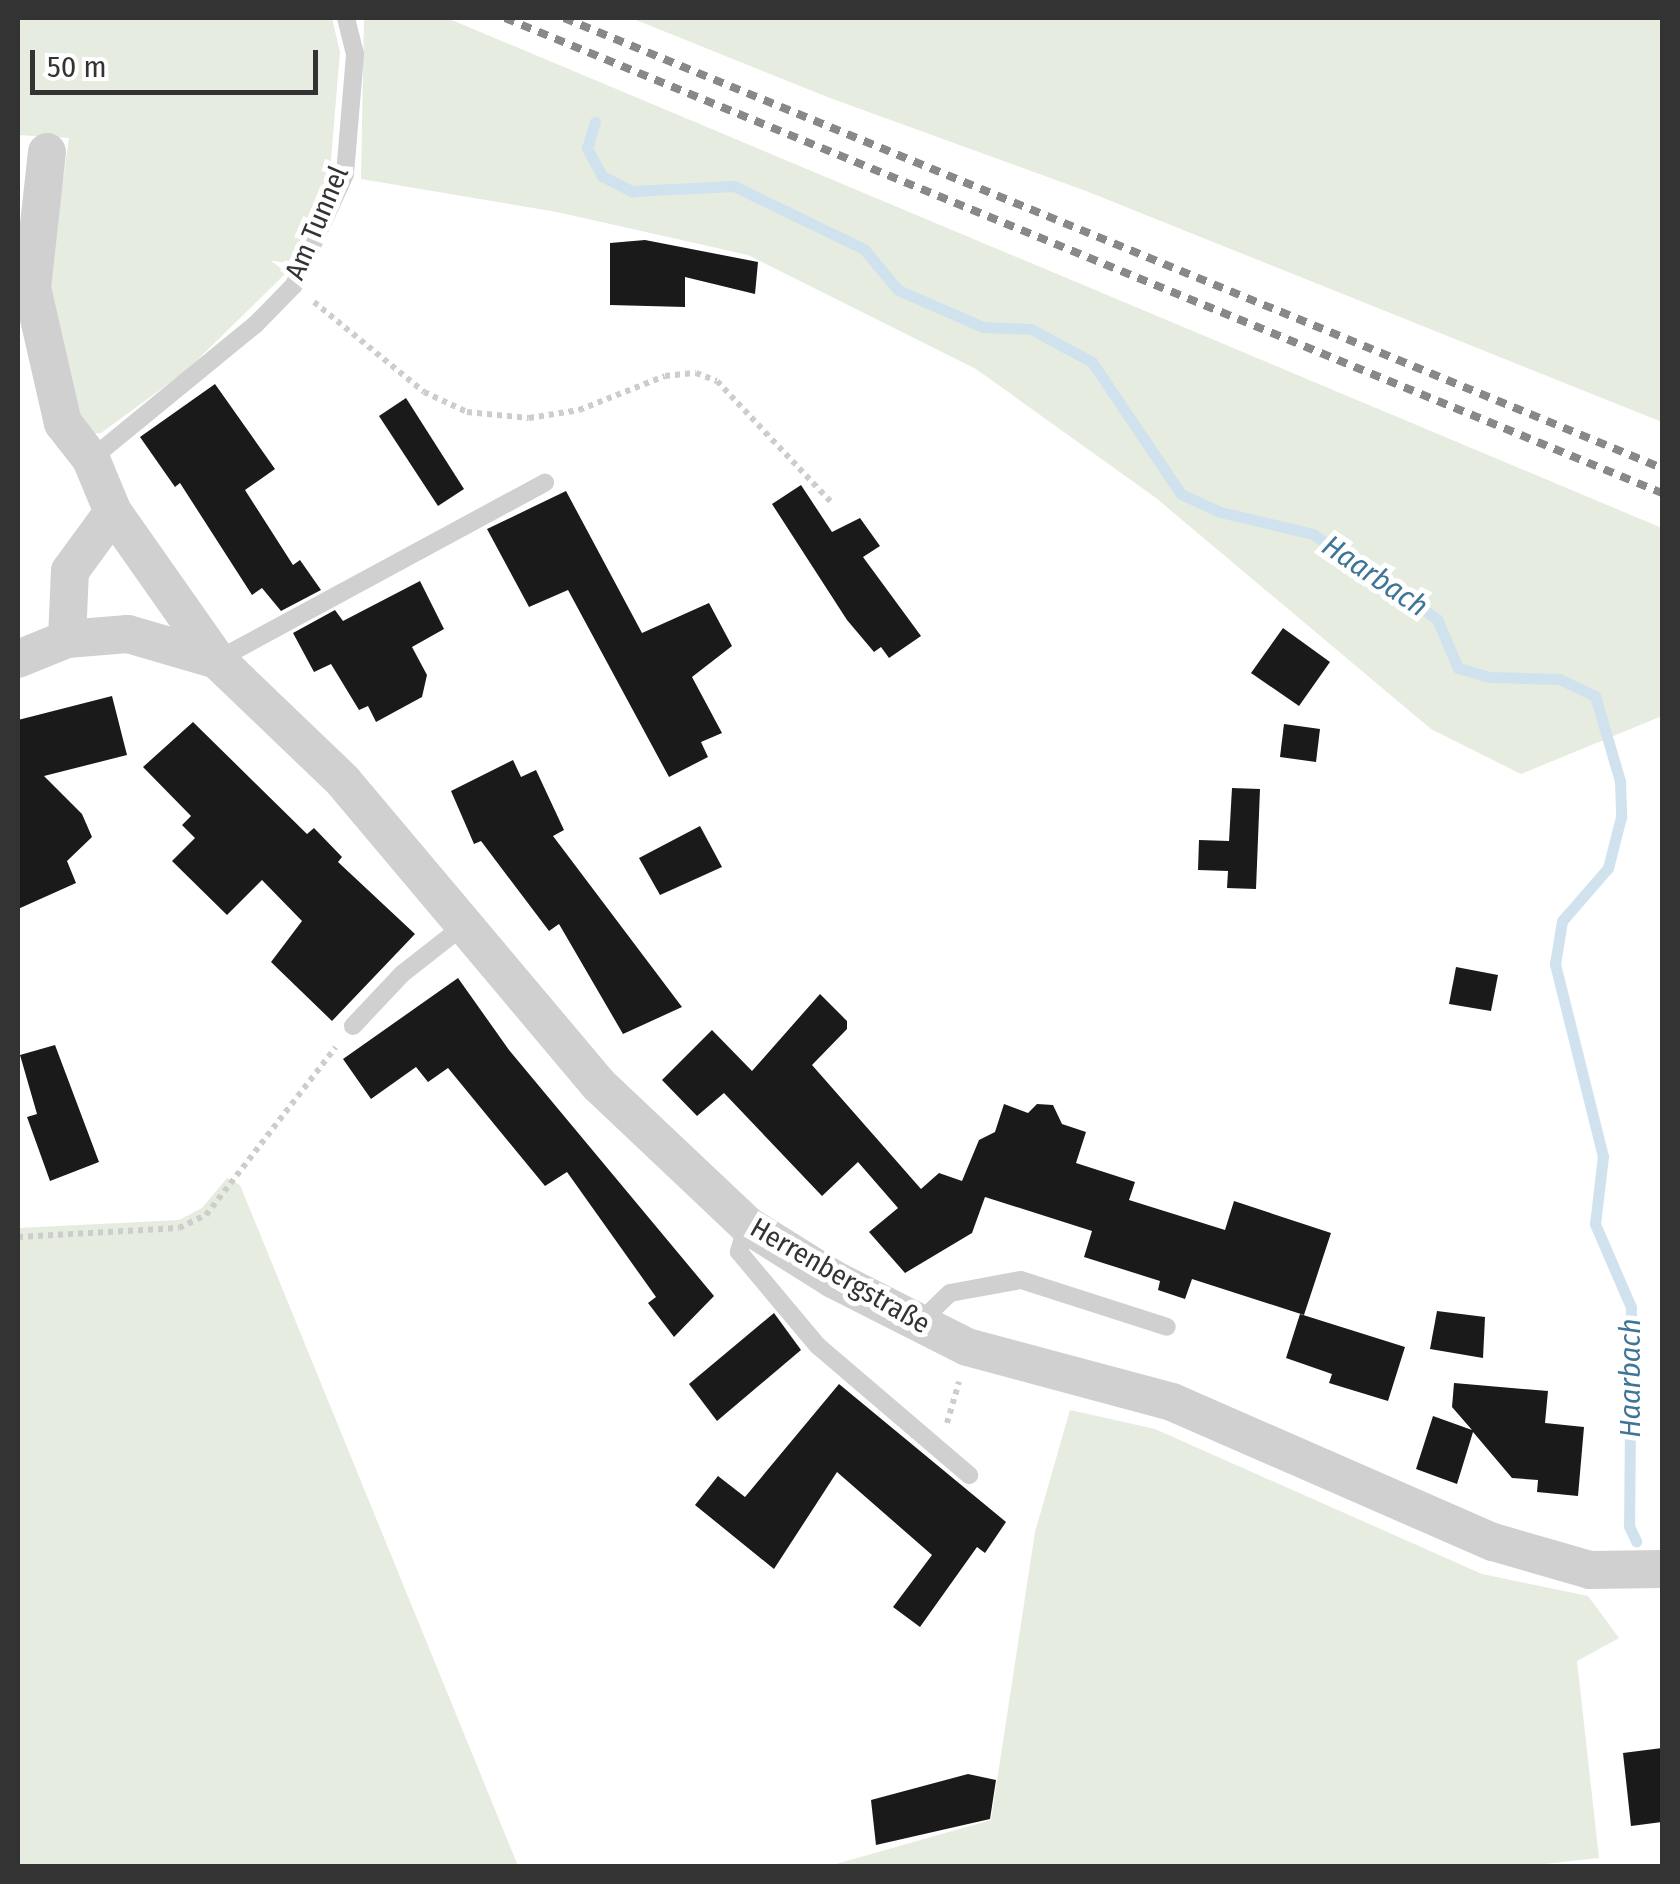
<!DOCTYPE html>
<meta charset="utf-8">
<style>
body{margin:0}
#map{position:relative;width:1680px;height:1884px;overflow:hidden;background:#fff;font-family:"Fira Sans Condensed",sans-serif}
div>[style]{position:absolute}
.green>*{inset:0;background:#e6ecdf}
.stream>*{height:11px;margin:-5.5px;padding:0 5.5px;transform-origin:5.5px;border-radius:5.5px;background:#cfe2ee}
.building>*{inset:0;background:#1a1a1a}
.path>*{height:6px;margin-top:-3px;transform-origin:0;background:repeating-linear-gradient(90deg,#cdcdcd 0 5px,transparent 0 10px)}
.lane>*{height:18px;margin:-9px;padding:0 9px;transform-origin:9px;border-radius:9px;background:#d0d0d0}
.street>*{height:38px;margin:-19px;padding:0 19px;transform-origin:19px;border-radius:19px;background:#d0d0d0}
.rail>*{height:8px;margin-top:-4px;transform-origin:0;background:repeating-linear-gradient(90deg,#888 0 10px,transparent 0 18px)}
span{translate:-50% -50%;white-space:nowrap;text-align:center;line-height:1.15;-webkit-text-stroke:10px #fff;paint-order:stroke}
.street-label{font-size:28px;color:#333}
.water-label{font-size:30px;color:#3f7597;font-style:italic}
.frame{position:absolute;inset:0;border:20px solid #333;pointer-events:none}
.scale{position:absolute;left:30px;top:50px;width:288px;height:45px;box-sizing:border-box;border:5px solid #333;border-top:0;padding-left:12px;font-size:30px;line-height:35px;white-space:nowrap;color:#333;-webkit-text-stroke:8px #fff;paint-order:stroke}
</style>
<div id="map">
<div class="green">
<i style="clip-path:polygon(18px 18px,332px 18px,340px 52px,330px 171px,286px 273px,187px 370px,101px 433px,84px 435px,48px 285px,69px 138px,18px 135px)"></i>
<i style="clip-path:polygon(364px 18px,447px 18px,1662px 528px,1662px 716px,1521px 774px,1431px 729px,1156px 498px,976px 369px,748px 255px,557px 212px,361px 179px)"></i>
<i style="clip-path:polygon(631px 18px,1662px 18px,1662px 422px,1086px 191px,830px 98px)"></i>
<i style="clip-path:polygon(227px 1178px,240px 1185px,518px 1866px,18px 1866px,18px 1228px,179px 1220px,202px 1208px)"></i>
<i style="clip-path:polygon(1070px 1410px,1155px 1429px,1482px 1574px,1588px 1596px,1619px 1638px,1577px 1661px,1599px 1858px,1526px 1866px,829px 1866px,991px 1820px,1035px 1532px)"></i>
</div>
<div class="stream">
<i style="left:595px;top:122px;width:27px;rotate:107deg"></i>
<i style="left:587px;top:148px;width:32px;rotate:62deg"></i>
<i style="left:602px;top:176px;width:34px;rotate:27deg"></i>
<i style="left:632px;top:191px;width:102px;rotate:-2.8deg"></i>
<i style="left:734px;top:186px;width:144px;rotate:25.9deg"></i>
<i style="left:864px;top:249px;width:53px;rotate:50.3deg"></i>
<i style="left:898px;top:290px;width:93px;rotate:23.5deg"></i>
<i style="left:983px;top:327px;width:48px;rotate:2.4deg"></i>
<i style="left:1031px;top:329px;width:69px;rotate:28.4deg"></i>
<i style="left:1092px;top:362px;width:159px;rotate:56deg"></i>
<i style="left:1181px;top:494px;width:43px;rotate:24.8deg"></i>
<i style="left:1220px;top:512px;width:96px;rotate:13.3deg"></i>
<i style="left:1313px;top:534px;width:150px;rotate:34.4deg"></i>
<i style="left:1437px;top:619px;width:53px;rotate:66.8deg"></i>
<i style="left:1458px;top:668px;width:32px;rotate:16deg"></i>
<i style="left:1489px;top:677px;width:70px;rotate:1.6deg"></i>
<i style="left:1559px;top:679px;width:40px;rotate:25deg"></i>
<i style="left:1595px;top:696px;width:89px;rotate:73.6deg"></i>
<i style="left:1620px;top:781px;width:36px;rotate:88deg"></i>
<i style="left:1621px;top:817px;width:53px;rotate:104.3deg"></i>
<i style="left:1608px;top:868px;width:70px;rotate:131deg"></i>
<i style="left:1562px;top:921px;width:44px;rotate:99.2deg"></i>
<i style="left:1555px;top:964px;width:198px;rotate:76deg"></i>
<i style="left:1603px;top:1156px;width:68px;rotate:96.7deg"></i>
<i style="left:1595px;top:1224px;width:90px;rotate:66.6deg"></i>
<i style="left:1631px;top:1307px;width:219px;rotate:90.5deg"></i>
<i style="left:1629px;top:1526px;width:17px;rotate:65deg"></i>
</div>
<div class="building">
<i style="clip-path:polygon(645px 240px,758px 262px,755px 294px,685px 277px,685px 307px,610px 305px,610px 243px)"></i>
<i style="clip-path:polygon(215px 384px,275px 469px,245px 490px,293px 565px,300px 560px,321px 590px,281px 611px,262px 588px,252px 595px,180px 483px,175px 487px,140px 437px)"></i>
<i style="clip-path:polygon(406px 398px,464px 489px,438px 506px,379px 416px)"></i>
<i style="clip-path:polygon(801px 485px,832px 532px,860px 518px,880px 546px,863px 557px,921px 636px,889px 658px,881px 647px,874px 652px,847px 620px,772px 504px)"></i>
<i style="clip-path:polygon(566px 491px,642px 633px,709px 603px,732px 646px,692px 677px,722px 733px,701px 742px,708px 757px,669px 777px,568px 590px,529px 607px,487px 529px)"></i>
<i style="clip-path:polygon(420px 581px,444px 629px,412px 647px,427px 675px,422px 697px,376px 722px,368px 706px,359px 710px,331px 664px,314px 672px,293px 633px,335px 610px,343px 621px)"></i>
<i style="clip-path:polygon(1283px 628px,1330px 662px,1299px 706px,1251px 673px)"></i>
<i style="clip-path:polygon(112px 696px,127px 755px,44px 776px,82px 814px,92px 837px,67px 861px,76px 883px,18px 909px,18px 720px)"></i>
<i style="clip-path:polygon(193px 722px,307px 834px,314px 828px,342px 857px,338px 862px,415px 934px,332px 1021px,271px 962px,302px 921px,262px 880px,227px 915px,172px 861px,195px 838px,182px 825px,191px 816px,143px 767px)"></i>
<i style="clip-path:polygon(1284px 724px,1320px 729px,1316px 762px,1280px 757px)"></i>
<i style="clip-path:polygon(513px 760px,521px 777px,536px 770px,564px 830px,553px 836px,682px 1007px,623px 1034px,559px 924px,549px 931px,481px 841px,474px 844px,451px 791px)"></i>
<i style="clip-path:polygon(1232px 788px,1260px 789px,1256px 889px,1227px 888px,1228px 871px,1198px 870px,1199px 840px,1229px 841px)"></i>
<i style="clip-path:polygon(700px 826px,722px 867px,660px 895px,639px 858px)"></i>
<i style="clip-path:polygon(1456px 967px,1498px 975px,1491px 1011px,1449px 1004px)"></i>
<i style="clip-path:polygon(458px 978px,509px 1050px,714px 1296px,674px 1337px,648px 1303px,656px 1297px,567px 1172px,545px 1186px,448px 1068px,428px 1082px,416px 1067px,371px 1099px,343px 1059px)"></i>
<i style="clip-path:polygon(820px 994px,847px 1021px,847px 1029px,812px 1065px,921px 1189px,939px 1173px,962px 1181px,979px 1140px,995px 1132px,1004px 1104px,1028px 1113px,1037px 1104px,1053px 1105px,1062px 1124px,1086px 1132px,1076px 1163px,1135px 1182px,1129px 1200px,1225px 1230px,1234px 1201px,1331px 1233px,1304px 1315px,1192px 1279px,1185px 1299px,1158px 1290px,1160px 1281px,1084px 1257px,1092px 1231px,985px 1197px,972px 1233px,905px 1273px,869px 1232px,898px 1208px,858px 1162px,822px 1196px,724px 1093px,697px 1116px,662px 1080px,712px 1030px,752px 1071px)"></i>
<i style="clip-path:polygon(55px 1045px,99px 1162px,50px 1181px,27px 1117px,37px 1114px,20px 1055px)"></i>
<i style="clip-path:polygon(1437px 1311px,1485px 1317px,1483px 1358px,1430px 1349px)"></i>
<i style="clip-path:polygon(774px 1313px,801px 1350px,717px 1421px,689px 1384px)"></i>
<i style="clip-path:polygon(1300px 1314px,1405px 1347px,1388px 1401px,1329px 1383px,1332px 1374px,1286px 1358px)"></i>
<i style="clip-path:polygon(1454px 1383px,1548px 1391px,1545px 1423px,1584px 1427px,1578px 1496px,1537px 1492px,1538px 1480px,1512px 1478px,1473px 1432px,1457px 1484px,1416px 1469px,1433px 1416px,1472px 1430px,1452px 1407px)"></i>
<i style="clip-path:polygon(839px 1384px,1006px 1522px,985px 1553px,977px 1547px,920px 1627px,893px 1607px,932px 1555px,837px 1472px,774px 1569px,695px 1505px,718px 1476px,745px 1497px)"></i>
<i style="clip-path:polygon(1662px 1748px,1662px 1822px,1631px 1826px,1623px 1753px)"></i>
<i style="clip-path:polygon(968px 1774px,996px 1780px,990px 1819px,876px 1845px,871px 1800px)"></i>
</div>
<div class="path">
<i style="left:314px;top:302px;width:142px;rotate:39.3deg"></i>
<i style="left:424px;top:392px;width:47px;rotate:24.9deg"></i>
<i style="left:467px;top:412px;width:62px;rotate:5.5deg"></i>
<i style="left:529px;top:418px;width:51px;rotate:-9.1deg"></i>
<i style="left:579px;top:410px;width:92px;rotate:-21.6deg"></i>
<i style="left:665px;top:376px;width:31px;rotate:-6deg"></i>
<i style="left:696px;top:373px;width:22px;rotate:21deg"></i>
<i style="left:717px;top:381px;width:170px;rotate:46.7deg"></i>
<i style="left:18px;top:1237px;width:161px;rotate:-3.2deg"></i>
<i style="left:179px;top:1228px;width:30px;rotate:-26deg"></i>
<i style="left:206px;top:1215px;width:212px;rotate:-52.3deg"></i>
<i style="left:947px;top:1423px;width:43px;rotate:-73.7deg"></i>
</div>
<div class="lane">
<i style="left:91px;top:459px;width:212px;rotate:-39.3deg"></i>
<i style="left:255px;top:325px;width:56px;rotate:-45.7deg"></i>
<i style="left:294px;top:285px;width:122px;rotate:-65.3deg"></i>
<i style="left:345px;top:174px;width:120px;rotate:-85.2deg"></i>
<i style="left:355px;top:54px;width:37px;rotate:-104deg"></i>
<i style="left:217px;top:660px;width:373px;rotate:-28.4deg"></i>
<i style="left:353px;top:1026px;width:71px;rotate:-46.7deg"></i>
<i style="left:402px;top:974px;width:83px;rotate:-38.1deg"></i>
<i style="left:747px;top:1225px;width:28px;rotate:107deg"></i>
<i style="left:739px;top:1252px;width:123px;rotate:50deg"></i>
<i style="left:818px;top:1346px;width:199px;rotate:40.5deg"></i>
<i style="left:919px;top:1323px;width:43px;rotate:-44.1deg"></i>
<i style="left:950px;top:1293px;width:72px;rotate:-10.4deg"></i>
<i style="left:1021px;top:1280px;width:153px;rotate:17.8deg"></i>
</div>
<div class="street">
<i style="left:47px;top:152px;width:137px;rotate:96.3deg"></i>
<i style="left:32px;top:288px;width:139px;rotate:77.1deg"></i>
<i style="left:63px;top:423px;width:46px;rotate:52.1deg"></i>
<i style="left:91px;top:459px;width:57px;rotate:67.5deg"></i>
<i style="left:67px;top:639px;width:68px;rotate:-87.5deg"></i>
<i style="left:70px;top:571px;width:73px;rotate:-53.9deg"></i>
<i style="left:113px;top:512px;width:181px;rotate:54.9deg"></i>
<i style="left:217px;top:660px;width:175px;rotate:43.8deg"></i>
<i style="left:343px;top:781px;width:397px;rotate:49.9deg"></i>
<i style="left:599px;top:1085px;width:204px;rotate:43.4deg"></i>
<i style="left:747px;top:1225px;width:102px;rotate:32.1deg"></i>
<i style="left:833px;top:1279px;width:150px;rotate:26.9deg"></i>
<i style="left:967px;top:1347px;width:212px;rotate:15deg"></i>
<i style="left:1172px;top:1402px;width:350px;rotate:23.6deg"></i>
<i style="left:1493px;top:1542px;width:101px;rotate:16.1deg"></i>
<i style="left:1590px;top:1570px;width:72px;rotate:-0.8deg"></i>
<i style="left:18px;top:659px;width:53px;rotate:-22.2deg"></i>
<i style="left:67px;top:639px;width:61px;rotate:-4.7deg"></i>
<i style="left:128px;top:634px;width:93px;rotate:16.3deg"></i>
</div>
<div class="rail">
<i style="left:505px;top:18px;width:1251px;rotate:22.32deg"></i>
<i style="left:564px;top:18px;width:1187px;rotate:22.29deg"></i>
</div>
<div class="street-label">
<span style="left:317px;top:223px;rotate:-67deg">Am Tunnel</span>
<span style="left:840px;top:1276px;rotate:30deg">Herrenbergstraße</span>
</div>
<div class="water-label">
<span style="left:1375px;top:576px;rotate:34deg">Haarbach</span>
<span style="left:1630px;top:1378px;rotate:-90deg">Haarbach</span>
</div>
<div class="frame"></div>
<div class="scale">50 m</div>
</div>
